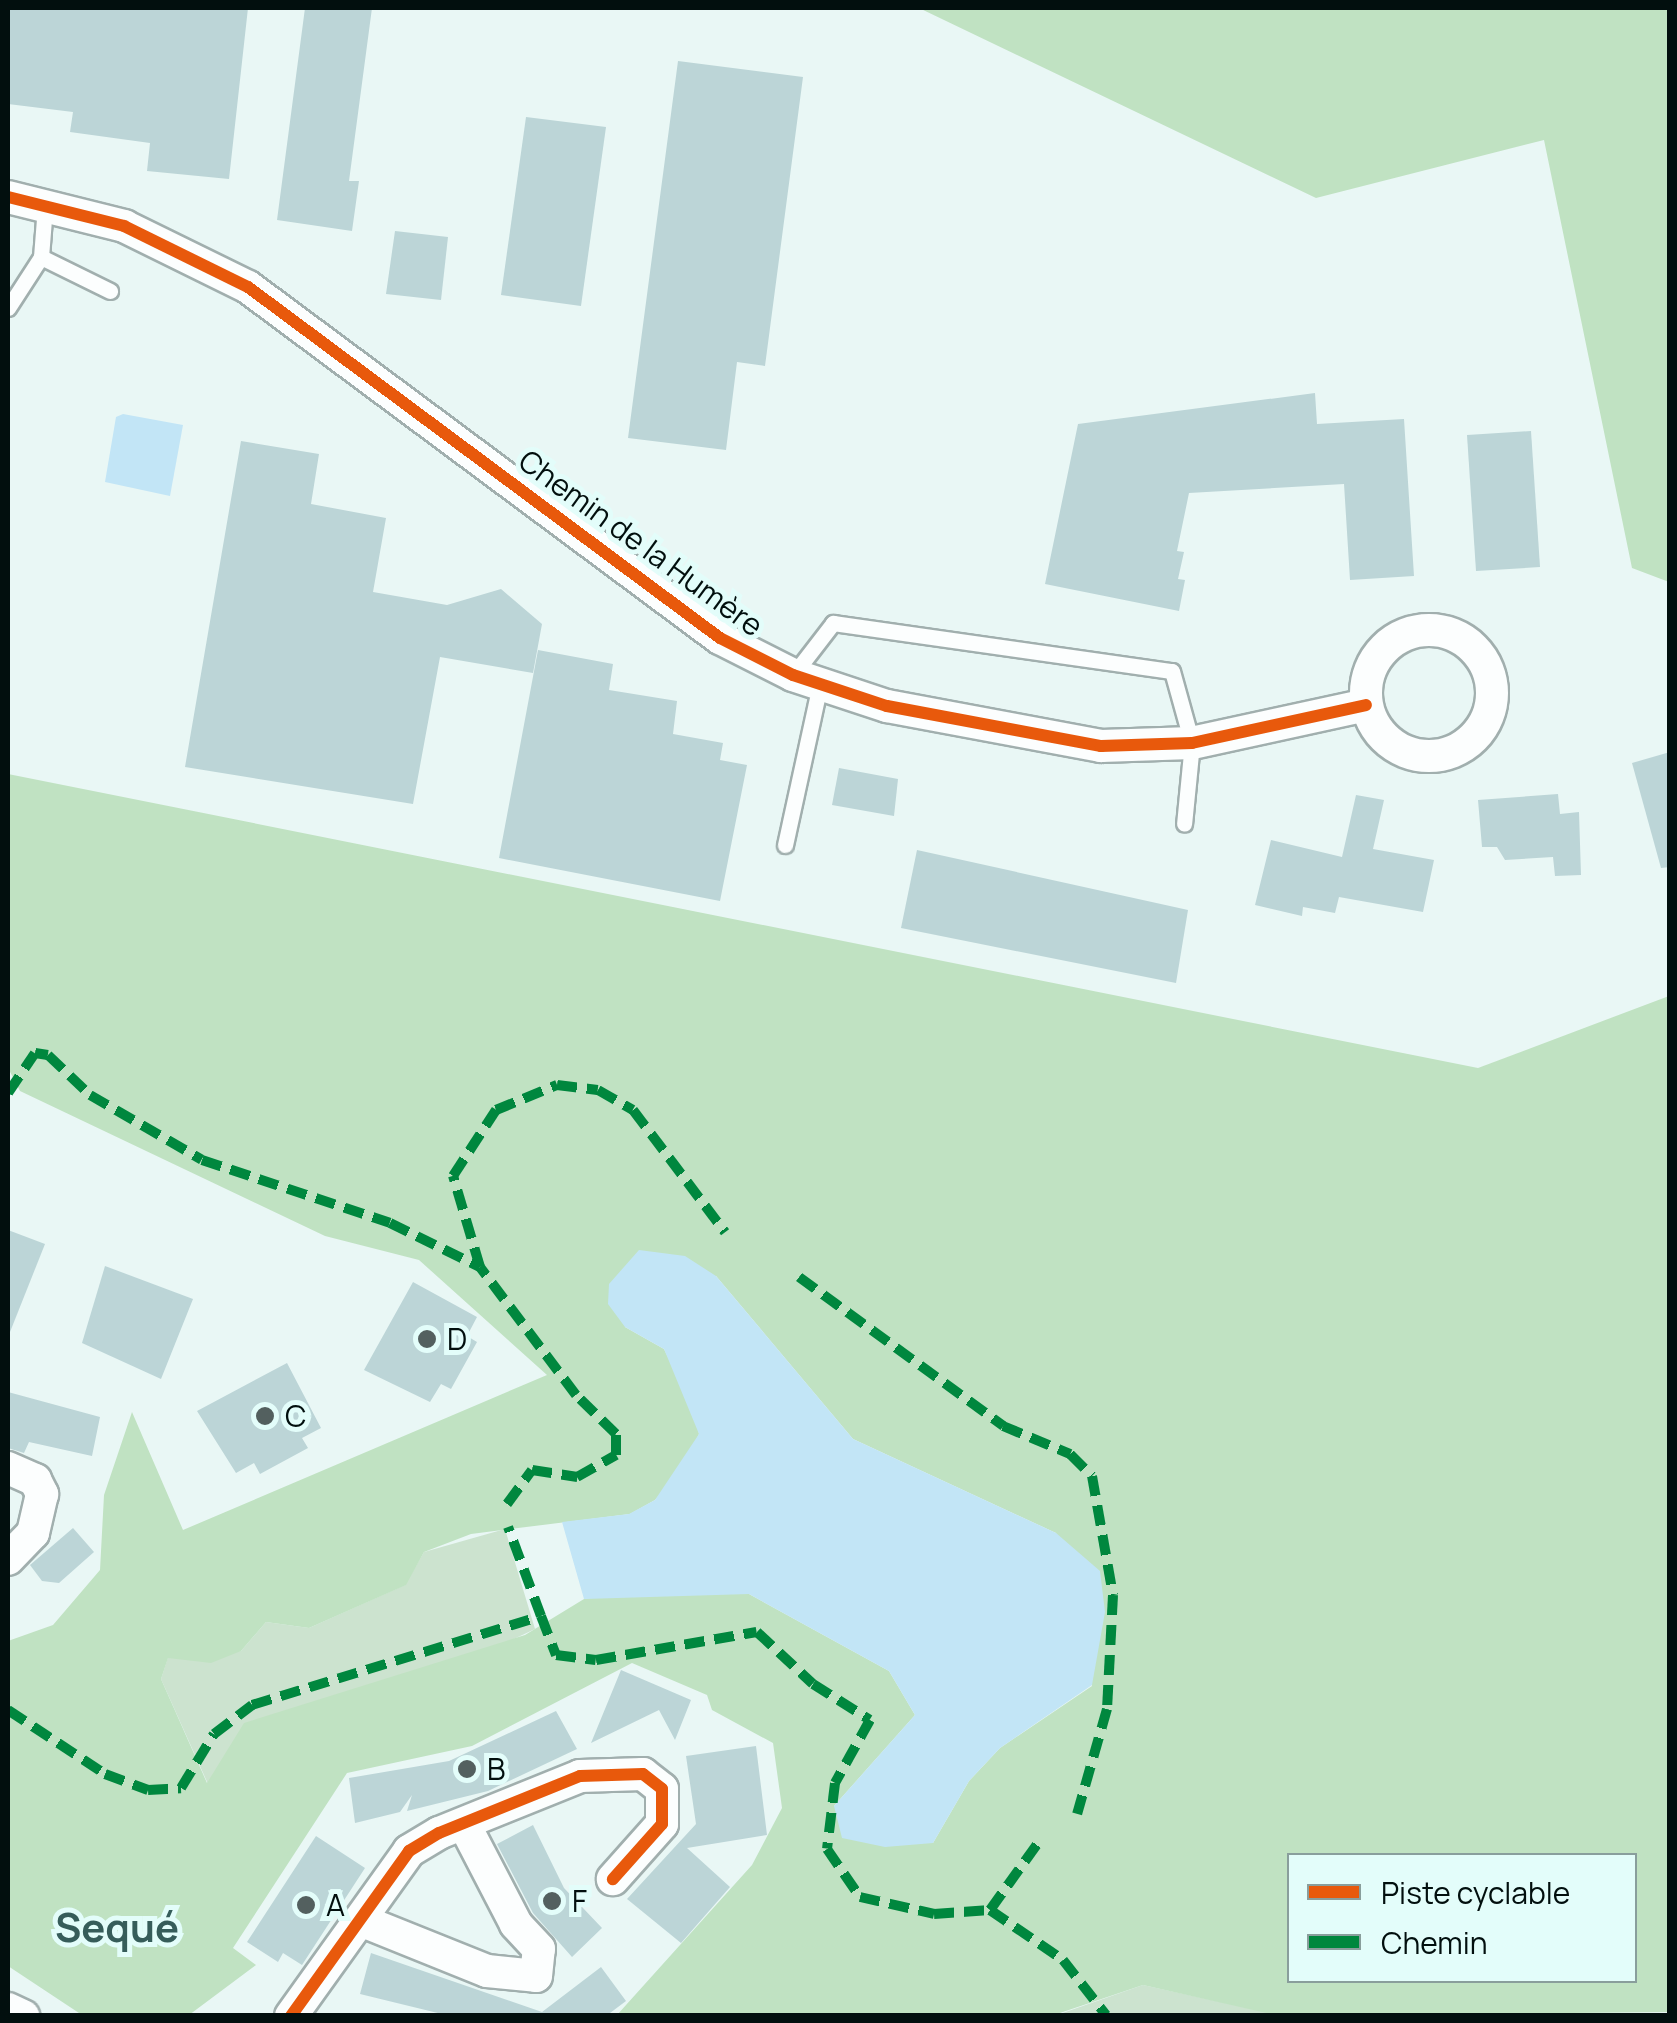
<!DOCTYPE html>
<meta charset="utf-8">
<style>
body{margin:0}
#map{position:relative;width:1677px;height:2023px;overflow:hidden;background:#e9f7f5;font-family:Manrope,sans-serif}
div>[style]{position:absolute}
.green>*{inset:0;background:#cce3cf}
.forest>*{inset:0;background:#c0e2c2}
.water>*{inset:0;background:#c2e5f6}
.building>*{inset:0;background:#bcd5d7}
.roads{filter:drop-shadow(2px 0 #a1afae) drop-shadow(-2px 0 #a1afae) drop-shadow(0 2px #a1afae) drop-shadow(0 -2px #a1afae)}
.service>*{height:15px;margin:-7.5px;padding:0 7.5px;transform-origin:7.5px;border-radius:7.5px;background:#fcfefe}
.minor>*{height:32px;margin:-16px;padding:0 16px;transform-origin:16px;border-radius:16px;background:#fcfefe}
.minor>.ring{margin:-16px;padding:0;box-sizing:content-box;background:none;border:32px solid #fcfefe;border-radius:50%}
.quiet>*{height:10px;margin-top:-5px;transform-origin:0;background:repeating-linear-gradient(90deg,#00873e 0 20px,transparent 0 30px)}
.cycleway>*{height:12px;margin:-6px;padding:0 6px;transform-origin:6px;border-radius:6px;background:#e8590c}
.dots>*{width:28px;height:28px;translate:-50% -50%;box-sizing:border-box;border:5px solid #e3fdfa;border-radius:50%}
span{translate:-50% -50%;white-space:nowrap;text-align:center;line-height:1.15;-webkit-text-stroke:10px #e3fdfa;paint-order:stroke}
.street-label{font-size:30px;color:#020f0e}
.poi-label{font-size:30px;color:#020f0e}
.left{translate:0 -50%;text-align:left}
.district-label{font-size:40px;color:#365d5a;font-weight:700}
.frame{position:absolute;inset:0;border:10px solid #020f0e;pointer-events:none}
.legend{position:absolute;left:1287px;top:1853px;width:350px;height:130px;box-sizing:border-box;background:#e3fdfa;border:2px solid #899e9c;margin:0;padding:12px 18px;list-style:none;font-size:30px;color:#020f0e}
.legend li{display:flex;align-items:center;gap:20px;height:50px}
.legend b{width:50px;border:2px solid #899e9c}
</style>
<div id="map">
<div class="green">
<i style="clip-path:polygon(505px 1529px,535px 1629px,208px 1784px,161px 1679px,168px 1657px,241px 1651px,266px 1622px,309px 1628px,405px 1585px,424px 1552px)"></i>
<i style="clip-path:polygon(1143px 1985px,1280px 2015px,1054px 2016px)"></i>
</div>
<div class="forest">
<i style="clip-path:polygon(919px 8px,1669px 8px,1669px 582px,1632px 568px,1544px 140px,1316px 198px)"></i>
<i style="clip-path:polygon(evenodd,8px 774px,1478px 1068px,1669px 996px,1669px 2012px,1280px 2016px,1143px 1985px,1054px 2015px,617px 2015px,752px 1865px,782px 1808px,773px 1743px,712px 1710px,707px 1695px,632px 1663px,472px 1746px,347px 1773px,233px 1948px,256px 1965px,189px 2015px,82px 2015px,8px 1966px,8px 1641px,53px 1625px,100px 1570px,104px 1495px,132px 1412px,183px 1530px,547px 1375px,419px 1260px,325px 1236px,20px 1091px,8px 1068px,8px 774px,716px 1276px,853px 1439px,1056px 1533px,1092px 1686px,1000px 1748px,969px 1781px,933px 1843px,834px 1806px,915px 1715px,889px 1671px,749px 1594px,616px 1594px,584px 1599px,525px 1635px,244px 1723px,207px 1783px,161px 1679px,168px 1658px,211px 1663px,241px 1651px,266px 1622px,309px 1628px,406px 1585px,424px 1552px,471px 1534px,630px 1514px,655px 1500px,682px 1469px,699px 1434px,696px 1415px,664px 1349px,625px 1327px,716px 1276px,8px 774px,1290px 1856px,1634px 1856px,1634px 1980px,1290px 1980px,1290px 1856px)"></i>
</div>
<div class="water">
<i style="clip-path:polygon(123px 414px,183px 425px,170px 496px,105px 482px,116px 417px)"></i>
<i style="clip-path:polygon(639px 1250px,685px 1256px,716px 1276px,853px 1439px,1056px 1533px,1100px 1571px,1105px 1612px,1092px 1685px,1000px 1748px,969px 1781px,933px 1843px,885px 1847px,842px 1838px,834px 1806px,915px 1715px,889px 1671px,749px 1594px,584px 1599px,562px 1522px,629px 1514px,655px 1500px,699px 1434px,664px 1349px,625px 1327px,608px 1304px,609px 1284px)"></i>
</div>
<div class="building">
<i style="clip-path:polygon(8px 8px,248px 8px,229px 179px,147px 171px,150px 143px,70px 132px,73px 112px,8px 104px)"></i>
<i style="clip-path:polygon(305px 8px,372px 8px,349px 181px,359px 181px,352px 231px,277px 220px)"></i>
<i style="clip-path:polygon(678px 61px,803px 77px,765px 366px,737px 362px,726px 450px,628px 438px)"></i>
<i style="clip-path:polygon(526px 117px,606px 127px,581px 306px,501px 295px)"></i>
<i style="clip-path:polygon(395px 231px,448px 237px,441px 300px,386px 294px)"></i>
<i style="clip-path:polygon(1315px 393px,1317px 424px,1404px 419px,1414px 576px,1350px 580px,1344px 484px,1189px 493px,1177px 551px,1184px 552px,1178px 579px,1185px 580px,1179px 611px,1045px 584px,1078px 424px)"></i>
<i style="clip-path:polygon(1531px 431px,1540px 567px,1476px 571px,1467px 435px)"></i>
<i style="clip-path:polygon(241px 441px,319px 454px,311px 504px,386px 518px,373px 592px,447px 605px,501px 589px,542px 624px,533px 673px,440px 657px,413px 804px,185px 767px)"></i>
<i style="clip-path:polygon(538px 650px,613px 664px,609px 690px,677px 701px,673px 734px,723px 743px,720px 760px,747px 765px,720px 901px,499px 858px)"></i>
<i style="clip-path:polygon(1670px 752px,1670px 867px,1661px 868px,1632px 763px)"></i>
<i style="clip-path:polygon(839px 768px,898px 779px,894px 816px,832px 805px)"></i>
<i style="clip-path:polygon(1558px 794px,1560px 814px,1579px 812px,1581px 875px,1555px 876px,1553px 857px,1505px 860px,1497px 847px,1482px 847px,1478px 800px)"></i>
<i style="clip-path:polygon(1356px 795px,1384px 800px,1373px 849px,1434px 860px,1423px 912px,1339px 897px,1335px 913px,1303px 907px,1302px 916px,1255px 905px,1271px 840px,1342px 857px)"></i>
<i style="clip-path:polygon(917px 850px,1188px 910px,1176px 983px,901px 928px)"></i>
<i style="clip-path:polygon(8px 1230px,45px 1244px,10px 1332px,8px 1331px)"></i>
<i style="clip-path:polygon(105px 1266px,193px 1299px,161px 1379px,82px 1343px)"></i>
<i style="clip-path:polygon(413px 1282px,477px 1317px,467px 1336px,477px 1342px,451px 1389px,441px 1384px,430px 1402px,364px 1370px)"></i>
<i style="clip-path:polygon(287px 1363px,321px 1428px,302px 1438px,308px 1448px,260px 1474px,254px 1463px,236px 1473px,197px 1411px)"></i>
<i style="clip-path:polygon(8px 1392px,100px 1417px,92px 1456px,29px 1442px,24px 1453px,8px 1448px)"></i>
<i style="clip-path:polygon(73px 1528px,94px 1552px,59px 1583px,42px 1581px,30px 1565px)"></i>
<i style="clip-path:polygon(621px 1670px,691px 1700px,675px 1740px,659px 1710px,591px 1743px)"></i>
<i style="clip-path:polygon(556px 1711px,577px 1749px,488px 1791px,407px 1811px,412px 1795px,400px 1812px,355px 1823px,349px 1778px,449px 1761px)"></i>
<i style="clip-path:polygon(756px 1746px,767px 1835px,687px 1848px,730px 1887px,681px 1943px,627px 1899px,696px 1824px,686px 1756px)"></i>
<i style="clip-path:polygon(533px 1825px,564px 1888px,602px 1928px,572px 1957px,533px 1913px,497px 1844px)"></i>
<i style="clip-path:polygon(316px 1836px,365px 1868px,302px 1965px,283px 1953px,278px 1962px,247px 1942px)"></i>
<i style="clip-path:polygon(371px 1953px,542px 2012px,601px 1967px,626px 2001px,606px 2016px,450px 2016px,360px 1994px)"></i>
</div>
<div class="roads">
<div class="service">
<i style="left:41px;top:257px;width:77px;rotate:26.2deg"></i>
<i style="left:8px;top:308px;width:61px;rotate:-57.1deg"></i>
<i style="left:41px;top:257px;width:51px;rotate:-85.5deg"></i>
<i style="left:793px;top:675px;width:66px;rotate:-52.4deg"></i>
<i style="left:833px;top:623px;width:342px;rotate:8.1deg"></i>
<i style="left:1172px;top:671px;width:75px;rotate:74.5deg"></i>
<i style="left:1192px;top:743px;width:81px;rotate:95.6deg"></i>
<i style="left:785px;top:845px;width:164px;rotate:-77.7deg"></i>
</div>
<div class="minor">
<i style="left:8px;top:197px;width:120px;rotate:14deg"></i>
<i style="left:124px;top:226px;width:138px;rotate:26.2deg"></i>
<i style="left:248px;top:287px;width:588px;rotate:36.64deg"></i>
<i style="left:720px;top:638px;width:82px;rotate:26.9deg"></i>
<i style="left:793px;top:675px;width:99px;rotate:18.3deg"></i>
<i style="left:887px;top:706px;width:218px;rotate:10.6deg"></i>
<i style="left:1101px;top:746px;width:91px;rotate:-1.9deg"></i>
<i style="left:1192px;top:743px;width:178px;rotate:-12.3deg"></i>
<i class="ring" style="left:1366px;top:630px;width:94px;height:94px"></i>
<i style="left:8px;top:1468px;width:30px;rotate:24deg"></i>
<i style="left:35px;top:1480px;width:16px;rotate:63deg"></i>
<i style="left:42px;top:1494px;width:40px;rotate:103deg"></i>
<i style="left:33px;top:1533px;width:36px;rotate:134deg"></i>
<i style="left:365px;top:1922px;width:131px;rotate:21.9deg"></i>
<i style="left:487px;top:1971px;width:49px;rotate:5.8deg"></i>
<i style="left:536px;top:1976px;width:27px;rotate:-84deg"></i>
<i style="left:539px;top:1949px;width:34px;rotate:-133deg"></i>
<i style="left:516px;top:1924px;width:110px;rotate:-117.5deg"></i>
<i style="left:8px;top:2009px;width:17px;rotate:25deg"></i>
<i style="left:291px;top:2016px;width:203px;rotate:-54.4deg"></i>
<i style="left:409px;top:1851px;width:35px;rotate:-31deg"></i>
<i style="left:439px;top:1833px;width:152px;rotate:-22deg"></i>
<i style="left:580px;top:1776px;width:63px;rotate:-1.8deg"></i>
<i style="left:643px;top:1774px;width:24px;rotate:38deg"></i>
<i style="left:662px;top:1789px;width:35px;rotate:90deg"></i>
<i style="left:662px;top:1824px;width:74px;rotate:131.7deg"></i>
</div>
</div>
<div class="quiet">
<i style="left:8px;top:1093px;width:48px;rotate:-56deg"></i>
<i style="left:35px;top:1053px;width:13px;rotate:9deg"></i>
<i style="left:48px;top:1055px;width:58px;rotate:43.6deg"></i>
<i style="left:90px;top:1095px;width:129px;rotate:30.1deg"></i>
<i style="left:202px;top:1160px;width:198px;rotate:18.5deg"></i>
<i style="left:390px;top:1223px;width:100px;rotate:26.1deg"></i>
<i style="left:799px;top:1277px;width:253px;rotate:36.1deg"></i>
<i style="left:1003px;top:1426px;width:73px;rotate:22.7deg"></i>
<i style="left:1070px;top:1454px;width:31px;rotate:45deg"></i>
<i style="left:1092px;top:1476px;width:121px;rotate:80deg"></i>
<i style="left:1113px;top:1595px;width:114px;rotate:93deg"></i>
<i style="left:1107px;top:1709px;width:109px;rotate:105.9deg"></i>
<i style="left:507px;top:1504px;width:42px;rotate:-53.7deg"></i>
<i style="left:532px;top:1470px;width:46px;rotate:8.8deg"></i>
<i style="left:577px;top:1477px;width:45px;rotate:-29.4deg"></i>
<i style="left:616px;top:1455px;width:21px;rotate:-90deg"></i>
<i style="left:616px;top:1434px;width:56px;rotate:-135.7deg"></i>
<i style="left:576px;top:1395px;width:160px;rotate:-126.9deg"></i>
<i style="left:480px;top:1267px;width:95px;rotate:-106.5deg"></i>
<i style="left:453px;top:1176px;width:79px;rotate:-56.9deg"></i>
<i style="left:496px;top:1110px;width:66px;rotate:-22.3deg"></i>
<i style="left:557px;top:1085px;width:41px;rotate:7deg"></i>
<i style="left:598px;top:1090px;width:40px;rotate:29.7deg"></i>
<i style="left:633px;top:1110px;width:153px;rotate:53deg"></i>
<i style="left:541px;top:1616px;width:42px;rotate:69deg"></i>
<i style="left:556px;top:1655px;width:40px;rotate:7.1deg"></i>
<i style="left:596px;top:1660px;width:163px;rotate:-9.9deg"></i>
<i style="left:757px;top:1632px;width:76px;rotate:42.9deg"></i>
<i style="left:813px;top:1684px;width:67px;rotate:32.3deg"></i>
<i style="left:870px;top:1720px;width:72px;rotate:119.1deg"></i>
<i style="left:835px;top:1783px;width:66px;rotate:96.9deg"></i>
<i style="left:827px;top:1849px;width:58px;rotate:55.5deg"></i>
<i style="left:860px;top:1897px;width:76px;rotate:12.9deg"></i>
<i style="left:934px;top:1914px;width:56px;rotate:-4.1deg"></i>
<i style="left:990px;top:1910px;width:82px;rotate:-54.4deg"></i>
<i style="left:8px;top:1710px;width:116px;rotate:33.4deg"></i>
<i style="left:105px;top:1774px;width:46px;rotate:20.4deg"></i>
<i style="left:148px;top:1790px;width:33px;rotate:-3deg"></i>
<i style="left:181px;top:1788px;width:63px;rotate:-58.6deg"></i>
<i style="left:214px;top:1734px;width:48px;rotate:-37.3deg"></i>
<i style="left:252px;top:1705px;width:302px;rotate:-17.1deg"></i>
<i style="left:541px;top:1616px;width:95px;rotate:-110.3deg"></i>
<i style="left:990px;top:1910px;width:88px;rotate:34.4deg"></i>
<i style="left:1063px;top:1960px;width:70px;rotate:52deg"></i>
</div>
<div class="cycleway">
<i style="left:8px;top:197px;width:120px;rotate:14deg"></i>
<i style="left:124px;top:226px;width:138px;rotate:26.2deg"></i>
<i style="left:248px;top:287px;width:588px;rotate:36.64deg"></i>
<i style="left:720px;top:638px;width:82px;rotate:26.9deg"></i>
<i style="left:793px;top:675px;width:99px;rotate:18.3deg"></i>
<i style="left:887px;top:706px;width:218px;rotate:10.6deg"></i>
<i style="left:1101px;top:746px;width:91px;rotate:-1.9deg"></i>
<i style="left:1192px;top:743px;width:178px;rotate:-12.3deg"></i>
<i style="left:291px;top:2016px;width:203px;rotate:-54.4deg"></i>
<i style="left:409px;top:1851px;width:35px;rotate:-31deg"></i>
<i style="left:439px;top:1833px;width:152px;rotate:-22deg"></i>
<i style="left:580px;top:1776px;width:63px;rotate:-1.8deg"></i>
<i style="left:643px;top:1774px;width:24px;rotate:38deg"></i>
<i style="left:662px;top:1789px;width:35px;rotate:90deg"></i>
<i style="left:662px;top:1824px;width:74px;rotate:131.7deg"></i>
</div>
<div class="dots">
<i style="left:427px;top:1339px;background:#53605f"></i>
<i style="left:265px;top:1416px;background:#53605f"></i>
<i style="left:467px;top:1769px;background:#53605f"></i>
<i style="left:552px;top:1901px;background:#53605f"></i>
<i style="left:306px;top:1905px;background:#53605f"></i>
</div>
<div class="street-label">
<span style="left:641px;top:543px;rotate:36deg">Chemin de la Humère</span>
</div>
<div class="poi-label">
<span class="left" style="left:447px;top:1339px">D</span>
<span class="left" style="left:285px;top:1416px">C</span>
<span class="left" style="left:487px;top:1769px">B</span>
<span class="left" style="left:572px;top:1901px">F</span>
<span class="left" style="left:326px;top:1905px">A</span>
</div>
<div class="district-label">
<span style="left:117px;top:1927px">Sequé</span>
</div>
<div class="frame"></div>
<ul class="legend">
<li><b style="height:12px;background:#e8590c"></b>Piste cyclable</li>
<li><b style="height:12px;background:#00873e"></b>Chemin</li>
</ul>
</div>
